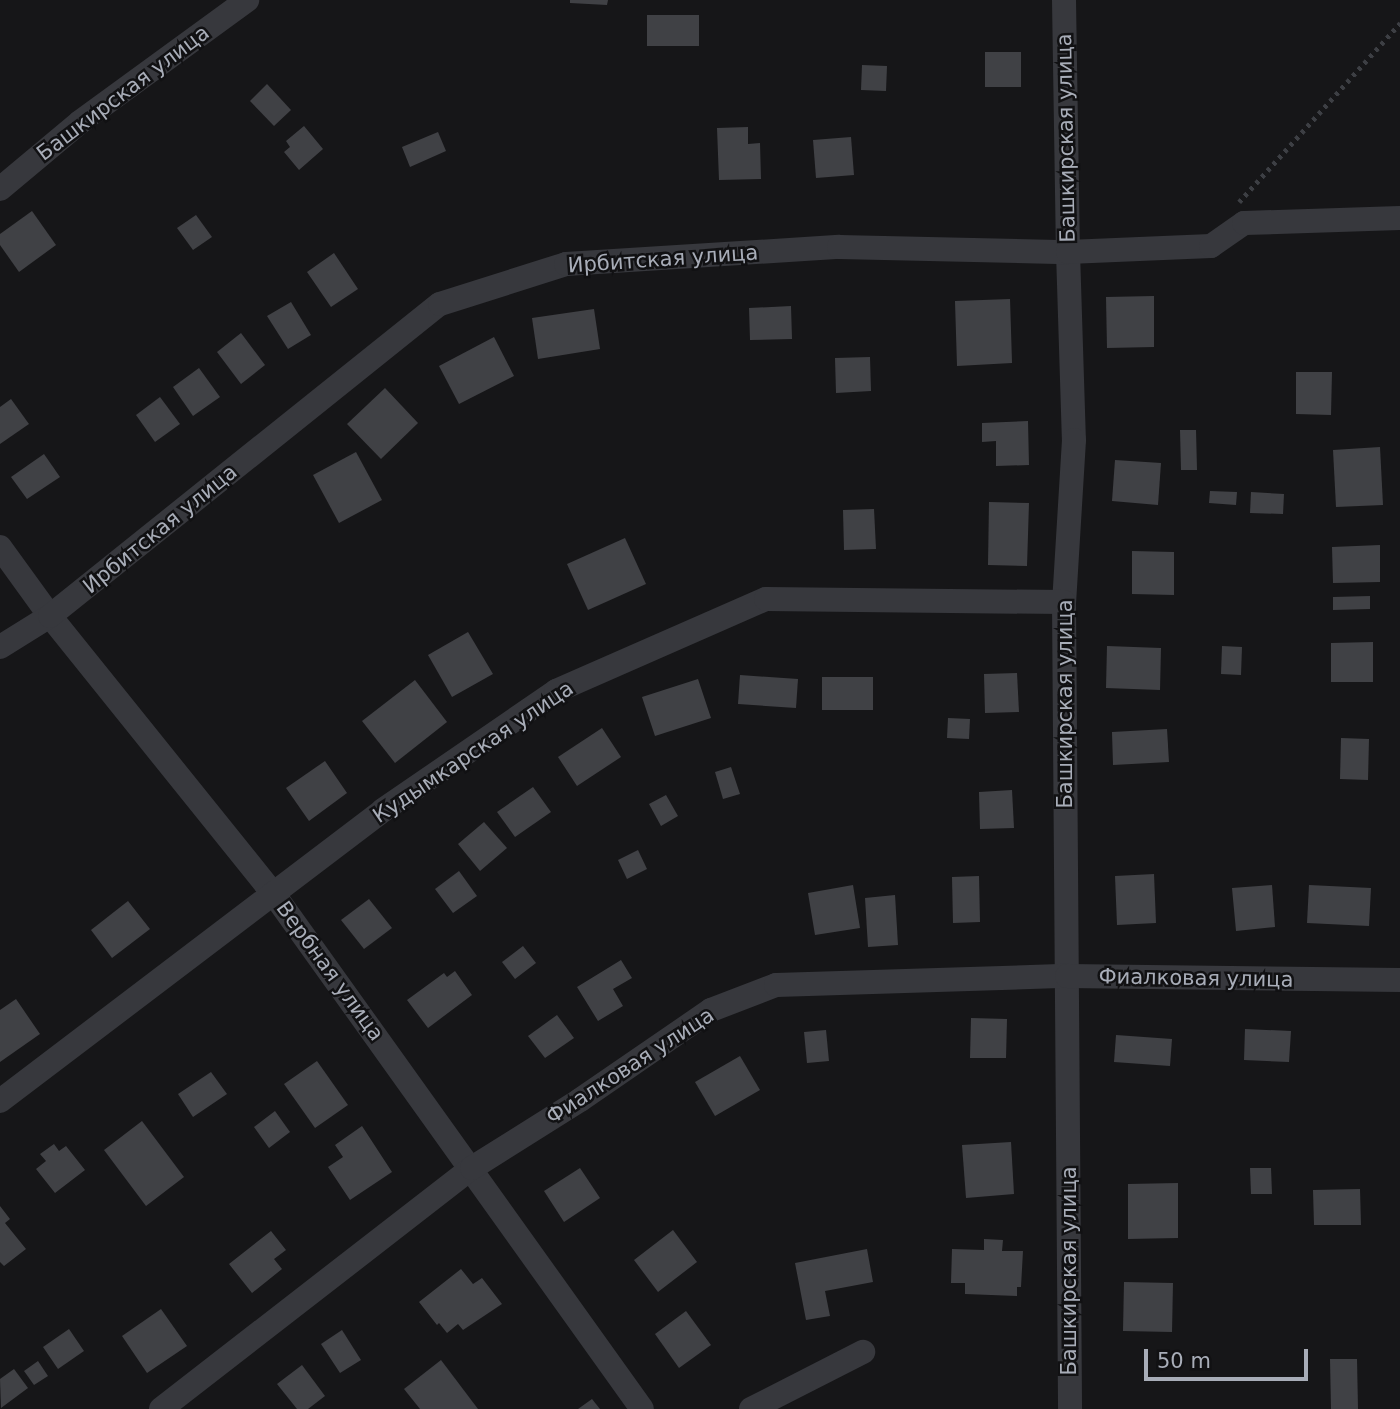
<!DOCTYPE html>
<meta charset="utf-8">
<style>
body{margin:0}
#map{position:relative;width:1400px;height:1409px;overflow:hidden;background:#161618;font-family:"DejaVu Sans",sans-serif}
div>[style]{position:absolute}
.building>*{inset:0;background:#404145}
.path>*{height:4.5px;margin-top:-2.25px;transform-origin:0;background:repeating-linear-gradient(90deg,#3d3f44 0 3.5px,transparent 0 8.5px)}
.minor>*{height:24px;margin:-12px;padding:0 12px;transform-origin:12px;border-radius:12px;background:#37383d}
span{translate:-50% -50%;white-space:nowrap;text-align:center;line-height:1.15;-webkit-text-stroke:5px #111113;paint-order:stroke}
.street-label{font-size:21px;color:#a8adb8}
.scale{position:absolute;left:1144px;top:1349px;width:164px;height:32px;box-sizing:border-box;border:4px solid #a8adb8;border-top:0;padding-left:9px;font-size:21px;line-height:24px;white-space:nowrap;color:#a8adb8;-webkit-text-stroke:5px #111113;paint-order:stroke}
</style>
<div id="map">
<div class="building">
<i style="clip-path:polygon(570px 0,608px 0,607px 5px,570px 3px)"></i>
<i style="clip-path:polygon(647px 15px,699px 15px,699px 46px,647px 46px)"></i>
<i style="clip-path:polygon(985px 52px,1021px 52px,1021px 87px,985px 87px)"></i>
<i style="clip-path:polygon(862px 65px,887px 66px,886px 91px,861px 90px)"></i>
<i style="clip-path:polygon(267px 84px,291px 110px,274px 126px,250px 101px)"></i>
<i style="clip-path:polygon(304px 126px,323px 149px,299px 170px,284px 152px,290px 147px,286px 141px)"></i>
<i style="clip-path:polygon(748px 127px,748px 144px,760px 143px,761px 179px,719px 180px,717px 128px)"></i>
<i style="clip-path:polygon(438px 132px,446px 151px,410px 167px,402px 147px)"></i>
<i style="clip-path:polygon(851px 137px,854px 175px,816px 178px,813px 140px)"></i>
<i style="clip-path:polygon(32px 211px,56px 245px,19px 272px,0 245px,0 234px)"></i>
<i style="clip-path:polygon(196px 215px,212px 237px,193px 250px,177px 228px)"></i>
<i style="clip-path:polygon(334px 253px,358px 289px,331px 307px,307px 272px)"></i>
<i style="clip-path:polygon(1154px 296px,1154px 347px,1107px 348px,1106px 297px)"></i>
<i style="clip-path:polygon(1010px 299px,1012px 363px,957px 366px,955px 301px)"></i>
<i style="clip-path:polygon(291px 302px,311px 335px,288px 349px,267px 316px)"></i>
<i style="clip-path:polygon(791px 306px,792px 339px,750px 340px,749px 308px)"></i>
<i style="clip-path:polygon(594px 309px,600px 349px,538px 359px,532px 318px)"></i>
<i style="clip-path:polygon(241px 333px,265px 365px,241px 384px,217px 352px)"></i>
<i style="clip-path:polygon(494px 337px,514px 376px,459px 404px,439px 366px)"></i>
<i style="clip-path:polygon(870px 357px,871px 391px,836px 393px,835px 358px)"></i>
<i style="clip-path:polygon(199px 368px,220px 397px,193px 416px,173px 387px)"></i>
<i style="clip-path:polygon(1296px 372px,1332px 372px,1331px 415px,1296px 414px)"></i>
<i style="clip-path:polygon(385px 388px,418px 423px,381px 459px,347px 424px)"></i>
<i style="clip-path:polygon(160px 397px,180px 424px,155px 442px,136px 415px)"></i>
<i style="clip-path:polygon(11px 399px,29px 424px,0 444px,0 407px)"></i>
<i style="clip-path:polygon(1028px 421px,1029px 465px,996px 466px,996px 441px,982px 442px,982px 423px)"></i>
<i style="clip-path:polygon(1180px 430px,1196px 430px,1197px 470px,1181px 470px)"></i>
<i style="clip-path:polygon(1380px 447px,1383px 505px,1336px 507px,1333px 450px)"></i>
<i style="clip-path:polygon(356px 452px,382px 500px,339px 523px,313px 475px)"></i>
<i style="clip-path:polygon(44px 454px,60px 477px,27px 499px,11px 477px)"></i>
<i style="clip-path:polygon(1115px 460px,1161px 463px,1158px 505px,1112px 501px)"></i>
<i style="clip-path:polygon(1210px 491px,1237px 492px,1236px 505px,1209px 503px)"></i>
<i style="clip-path:polygon(1251px 492px,1284px 494px,1283px 514px,1250px 513px)"></i>
<i style="clip-path:polygon(989px 502px,1029px 503px,1027px 566px,988px 565px)"></i>
<i style="clip-path:polygon(874px 509px,876px 549px,844px 550px,843px 510px)"></i>
<i style="clip-path:polygon(625px 538px,646px 584px,588px 610px,567px 564px)"></i>
<i style="clip-path:polygon(1380px 545px,1380px 582px,1333px 583px,1332px 547px)"></i>
<i style="clip-path:polygon(1132px 551px,1174px 552px,1174px 595px,1132px 594px)"></i>
<i style="clip-path:polygon(1370px 596px,1370px 609px,1333px 610px,1333px 597px)"></i>
<i style="clip-path:polygon(468px 632px,493px 674px,452px 697px,428px 655px)"></i>
<i style="clip-path:polygon(1373px 642px,1373px 682px,1331px 682px,1331px 643px)"></i>
<i style="clip-path:polygon(1107px 646px,1161px 648px,1160px 690px,1106px 688px)"></i>
<i style="clip-path:polygon(1222px 646px,1242px 647px,1241px 675px,1221px 674px)"></i>
<i style="clip-path:polygon(1017px 673px,1019px 712px,985px 713px,984px 674px)"></i>
<i style="clip-path:polygon(740px 675px,798px 679px,796px 708px,738px 704px)"></i>
<i style="clip-path:polygon(822px 677px,873px 677px,873px 710px,822px 710px)"></i>
<i style="clip-path:polygon(698px 679px,711px 718px,655px 736px,642px 697px)"></i>
<i style="clip-path:polygon(415px 680px,447px 722px,395px 763px,362px 721px)"></i>
<i style="clip-path:polygon(948px 718px,970px 719px,969px 739px,947px 738px)"></i>
<i style="clip-path:polygon(602px 728px,621px 757px,577px 786px,558px 757px)"></i>
<i style="clip-path:polygon(1167px 729px,1169px 762px,1113px 765px,1112px 732px)"></i>
<i style="clip-path:polygon(1341px 738px,1369px 739px,1368px 780px,1340px 779px)"></i>
<i style="clip-path:polygon(325px 761px,347px 793px,309px 821px,286px 788px)"></i>
<i style="clip-path:polygon(731px 767px,740px 794px,723px 799px,715px 772px)"></i>
<i style="clip-path:polygon(533px 787px,551px 812px,515px 837px,497px 812px)"></i>
<i style="clip-path:polygon(1012px 790px,1014px 828px,980px 829px,979px 792px)"></i>
<i style="clip-path:polygon(666px 795px,678px 816px,661px 826px,649px 804px)"></i>
<i style="clip-path:polygon(484px 822px,507px 848px,480px 871px,458px 844px)"></i>
<i style="clip-path:polygon(638px 850px,647px 869px,627px 879px,618px 860px)"></i>
<i style="clip-path:polygon(459px 871px,477px 896px,453px 913px,435px 889px)"></i>
<i style="clip-path:polygon(1154px 874px,1156px 923px,1117px 925px,1115px 876px)"></i>
<i style="clip-path:polygon(979px 876px,980px 922px,953px 923px,952px 877px)"></i>
<i style="clip-path:polygon(853px 885px,860px 928px,815px 935px,808px 893px)"></i>
<i style="clip-path:polygon(1272px 885px,1275px 927px,1236px 931px,1232px 888px)"></i>
<i style="clip-path:polygon(1309px 885px,1371px 888px,1369px 926px,1307px 923px)"></i>
<i style="clip-path:polygon(895px 895px,898px 945px,868px 947px,865px 898px)"></i>
<i style="clip-path:polygon(369px 899px,392px 928px,364px 949px,341px 920px)"></i>
<i style="clip-path:polygon(128px 901px,150px 929px,112px 958px,91px 930px)"></i>
<i style="clip-path:polygon(523px 946px,536px 963px,515px 979px,502px 962px)"></i>
<i style="clip-path:polygon(621px 960px,632px 978px,613px 989px,623px 1006px,598px 1021px,577px 987px)"></i>
<i style="clip-path:polygon(455px 971px,472px 995px,428px 1028px,407px 1000px,444px 973px,447px 977px)"></i>
<i style="clip-path:polygon(16px 999px,40px 1034px,0 1062px,0 1010px)"></i>
<i style="clip-path:polygon(557px 1015px,574px 1038px,545px 1058px,528px 1036px)"></i>
<i style="clip-path:polygon(971px 1018px,1007px 1019px,1006px 1058px,970px 1058px)"></i>
<i style="clip-path:polygon(1245px 1029px,1291px 1031px,1289px 1062px,1244px 1060px)"></i>
<i style="clip-path:polygon(826px 1030px,829px 1061px,807px 1063px,804px 1032px)"></i>
<i style="clip-path:polygon(1116px 1035px,1172px 1039px,1170px 1066px,1114px 1062px)"></i>
<i style="clip-path:polygon(740px 1056px,760px 1090px,715px 1116px,695px 1082px)"></i>
<i style="clip-path:polygon(317px 1061px,348px 1105px,315px 1128px,284px 1084px)"></i>
<i style="clip-path:polygon(211px 1072px,227px 1094px,193px 1117px,178px 1094px)"></i>
<i style="clip-path:polygon(275px 1111px,290px 1132px,269px 1148px,254px 1127px)"></i>
<i style="clip-path:polygon(142px 1121px,184px 1177px,146px 1206px,104px 1150px)"></i>
<i style="clip-path:polygon(362px 1126px,392px 1172px,350px 1200px,328px 1167px,343px 1157px,335px 1145px)"></i>
<i style="clip-path:polygon(1011px 1142px,1014px 1194px,966px 1198px,962px 1145px)"></i>
<i style="clip-path:polygon(54px 1144px,59px 1151px,66px 1146px,85px 1170px,55px 1193px,36px 1169px,46px 1161px,40px 1154px)"></i>
<i style="clip-path:polygon(580px 1168px,600px 1198px,564px 1222px,544px 1191px)"></i>
<i style="clip-path:polygon(1250px 1168px,1271px 1168px,1272px 1194px,1251px 1194px)"></i>
<i style="clip-path:polygon(1178px 1183px,1178px 1238px,1128px 1239px,1128px 1184px)"></i>
<i style="clip-path:polygon(1360px 1189px,1361px 1225px,1314px 1225px,1313px 1190px)"></i>
<i style="clip-path:polygon(0 1206px,10px 1219px,5px 1223px,26px 1249px,4px 1266px,0 1262px)"></i>
<i style="clip-path:polygon(673px 1230px,697px 1262px,658px 1292px,634px 1260px)"></i>
<i style="clip-path:polygon(271px 1231px,286px 1250px,274px 1259px,282px 1269px,252px 1293px,229px 1264px)"></i>
<i style="clip-path:polygon(984px 1239px,1003px 1240px,1002px 1251px,1023px 1251px,1021px 1287px,1017px 1287px,1017px 1296px,965px 1294px,965px 1283px,951px 1283px,952px 1249px,984px 1250px)"></i>
<i style="clip-path:polygon(867px 1249px,873px 1282px,825px 1291px,830px 1316px,806px 1320px,795px 1263px)"></i>
<i style="clip-path:polygon(461px 1269px,473px 1284px,482px 1278px,502px 1304px,463px 1330px,458px 1324px,447px 1333px,439px 1323px,437px 1325px,419px 1302px)"></i>
<i style="clip-path:polygon(1124px 1282px,1173px 1283px,1172px 1332px,1123px 1331px)"></i>
<i style="clip-path:polygon(161px 1309px,187px 1346px,147px 1373px,122px 1336px)"></i>
<i style="clip-path:polygon(686px 1311px,711px 1345px,679px 1368px,655px 1334px)"></i>
<i style="clip-path:polygon(69px 1329px,84px 1351px,58px 1369px,43px 1347px)"></i>
<i style="clip-path:polygon(342px 1330px,361px 1360px,340px 1373px,321px 1344px)"></i>
<i style="clip-path:polygon(1330px 1359px,1357px 1359px,1358px 1409px,1331px 1409px)"></i>
<i style="clip-path:polygon(441px 1360px,478px 1409px,420px 1409px,404px 1389px)"></i>
<i style="clip-path:polygon(38px 1361px,48px 1376px,34px 1385px,24px 1371px)"></i>
<i style="clip-path:polygon(302px 1365px,325px 1396px,308px 1409px,297px 1409px,277px 1384px)"></i>
<i style="clip-path:polygon(14px 1369px,28px 1388px,1px 1408px,0 1379px)"></i>
<i style="clip-path:polygon(592px 1399px,600px 1409px,578px 1409px)"></i>
</div>
<div class="path">
<i style="left:1239px;top:202px;width:241px;rotate:-48deg"></i>
</div>
<div class="minor">
<i style="left:1064px;top:0;width:252px;rotate:89.1deg"></i>
<i style="left:1068px;top:252px;width:188px;rotate:88.2deg"></i>
<i style="left:1074px;top:440px;width:162px;rotate:93.5deg"></i>
<i style="left:1064px;top:602px;width:807px;rotate:89.57deg"></i>
<i style="left:0;top:189px;width:104px;rotate:-39.9deg"></i>
<i style="left:80px;top:122px;width:207px;rotate:-36.1deg"></i>
<i style="left:0;top:547px;width:85px;rotate:54.1deg"></i>
<i style="left:50px;top:616px;width:356px;rotate:51.2deg"></i>
<i style="left:273px;top:893px;width:634px;rotate:54.43deg"></i>
<i style="left:0;top:647px;width:59px;rotate:-31.8deg"></i>
<i style="left:50px;top:616px;width:499px;rotate:-38.7deg"></i>
<i style="left:440px;top:304px;width:132px;rotate:-17.6deg"></i>
<i style="left:566px;top:264px;width:274px;rotate:-3.6deg"></i>
<i style="left:839px;top:247px;width:229px;rotate:1.3deg"></i>
<i style="left:1068px;top:252px;width:143px;rotate:-2.4deg"></i>
<i style="left:1211px;top:246px;width:40px;rotate:-34.9deg"></i>
<i style="left:1244px;top:223px;width:156px;rotate:-1.8deg"></i>
<i style="left:0;top:1101px;width:481px;rotate:-37.2deg"></i>
<i style="left:383px;top:810px;width:210px;rotate:-34.5deg"></i>
<i style="left:556px;top:691px;width:229px;rotate:-23.7deg"></i>
<i style="left:766px;top:599px;width:298px;rotate:0.6deg"></i>
<i style="left:161px;top:1409px;width:393px;rotate:-37.8deg"></i>
<i style="left:472px;top:1168px;width:128px;rotate:-32.2deg"></i>
<i style="left:580px;top:1100px;width:159px;rotate:-34.5deg"></i>
<i style="left:711px;top:1010px;width:70px;rotate:-21deg"></i>
<i style="left:776px;top:985px;width:291px;rotate:-1.8deg"></i>
<i style="left:1067px;top:976px;width:333px;rotate:0.7deg"></i>
<i style="left:751px;top:1409px;width:126px;rotate:-27deg"></i>
</div>
<div class="street-label">
<span style="left:123px;top:93px;rotate:-37deg">Башкирская улица</span>
<span style="left:1066px;top:138px;rotate:-91deg">Башкирская улица</span>
<span style="left:663px;top:259px;rotate:-4deg">Ирбитская улица</span>
<span style="left:160px;top:529px;rotate:-39deg">Ирбитская улица</span>
<span style="left:1065px;top:704px;rotate:-90deg">Башкирская улица</span>
<span style="left:473px;top:752px;rotate:-34deg">Кудымкарская улица</span>
<span style="left:330px;top:971px;rotate:54deg">Вербная улица</span>
<span style="left:1196px;top:978px;rotate:1deg">Фиалковая улица</span>
<span style="left:630px;top:1066px;rotate:-33deg">Фиалковая улица</span>
<span style="left:1069px;top:1271px;rotate:-90deg">Башкирская улица</span>
</div>
<div class="scale">50 m</div>
</div>
